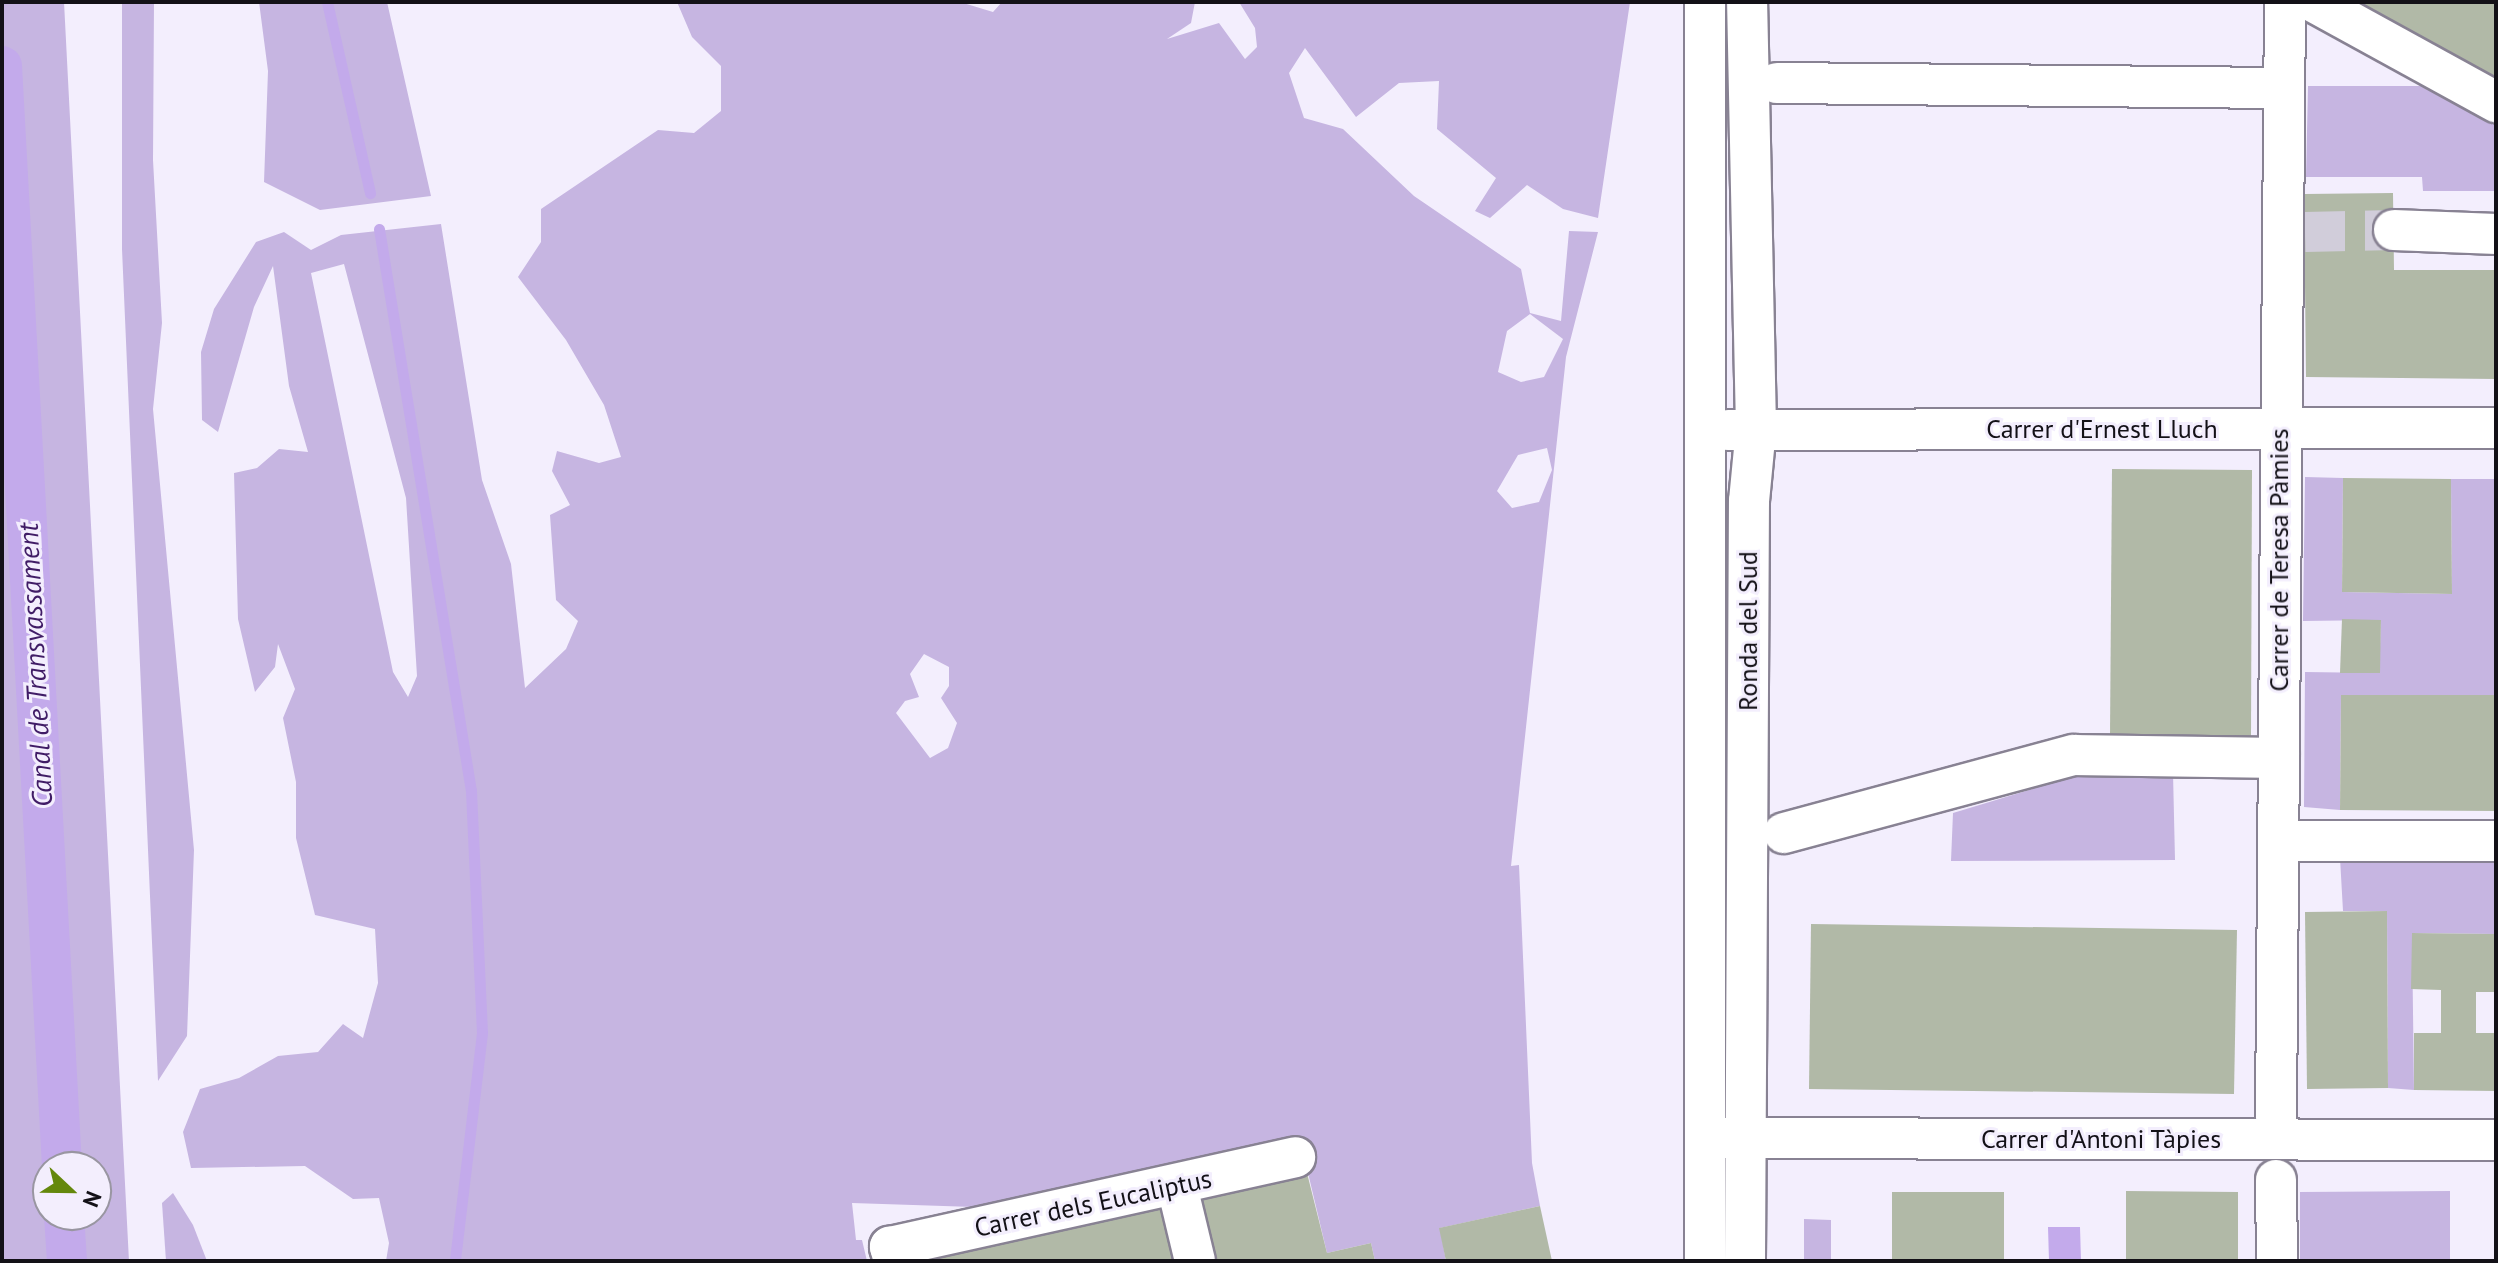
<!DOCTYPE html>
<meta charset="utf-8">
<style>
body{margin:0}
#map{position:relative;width:2498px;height:1263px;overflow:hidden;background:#f3eefd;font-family:"PT Sans",sans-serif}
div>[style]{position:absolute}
.green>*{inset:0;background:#c6b5e1}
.water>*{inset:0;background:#c3aaeb}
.stream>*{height:11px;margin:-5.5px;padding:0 5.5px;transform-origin:5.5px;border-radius:5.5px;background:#c3aaeb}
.canal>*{height:40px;margin:-20px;padding:0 20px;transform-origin:20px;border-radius:20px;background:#c3aaeb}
.building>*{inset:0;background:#b1b9a7}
.street-tunnel>*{height:40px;margin-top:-20px;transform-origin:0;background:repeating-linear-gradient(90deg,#d1cdda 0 40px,transparent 0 60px)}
.roads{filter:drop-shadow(2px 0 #888293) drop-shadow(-2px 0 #888293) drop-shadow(0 2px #888293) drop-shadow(0 -2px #888293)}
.street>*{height:40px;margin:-20px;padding:0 20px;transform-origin:20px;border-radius:20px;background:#fff}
span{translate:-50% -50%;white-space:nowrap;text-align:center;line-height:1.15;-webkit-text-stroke:6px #f3eefd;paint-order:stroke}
.street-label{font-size:26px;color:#131117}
.water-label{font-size:28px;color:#401c66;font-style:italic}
.frame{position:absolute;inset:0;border:4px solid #131117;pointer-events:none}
.north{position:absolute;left:32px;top:1151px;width:80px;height:80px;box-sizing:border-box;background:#f3eefd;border:2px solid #9996a1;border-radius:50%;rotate:112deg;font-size:22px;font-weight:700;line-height:32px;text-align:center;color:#131117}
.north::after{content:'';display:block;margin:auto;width:28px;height:36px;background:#64880c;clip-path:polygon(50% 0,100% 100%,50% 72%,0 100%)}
</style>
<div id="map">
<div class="green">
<i style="clip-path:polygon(evenodd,2px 2px,64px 2px,129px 1261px,2px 1261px,2px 2px,48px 1167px,96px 1167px,96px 1215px,48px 1215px,48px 1167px)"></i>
<i style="clip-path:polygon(122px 2px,154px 2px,153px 160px,162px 323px,153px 409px,194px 850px,187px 1036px,158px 1081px,122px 249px)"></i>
<i style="clip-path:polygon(259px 2px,387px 2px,431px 196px,320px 210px,264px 182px,268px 71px)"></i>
<i style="clip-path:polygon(evenodd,677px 2px,960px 2px,993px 12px,1002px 2px,1195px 2px,1191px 23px,1167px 39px,1219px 23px,1245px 59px,1257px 47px,1255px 28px,1239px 2px,1630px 2px,1598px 218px,1563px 209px,1527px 185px,1490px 218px,1475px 211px,1496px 178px,1437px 129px,1439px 81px,1399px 83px,1356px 117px,1305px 48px,1289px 73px,1304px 118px,1343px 129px,1414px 196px,1521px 269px,1530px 313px,1561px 321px,1569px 231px,1598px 232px,1566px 357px,1511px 866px,1519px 865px,1532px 1163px,1540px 1206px,1440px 1228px,1446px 1261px,1375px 1261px,1371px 1243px,1327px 1253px,1299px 1135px,974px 1207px,852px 1203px,856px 1240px,862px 1240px,867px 1261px,386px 1261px,389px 1243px,379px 1198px,353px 1199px,305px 1166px,191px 1168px,183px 1132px,200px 1089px,239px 1078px,278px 1056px,318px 1052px,343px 1024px,363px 1038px,378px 983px,375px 929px,315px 915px,296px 838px,296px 782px,283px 718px,295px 689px,278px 644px,275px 667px,255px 692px,238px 619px,234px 473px,257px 468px,279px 449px,308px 452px,289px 386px,273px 266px,254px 307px,218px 432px,202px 420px,201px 352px,214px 309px,256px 242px,284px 232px,311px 250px,341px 235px,441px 224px,482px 480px,511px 564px,525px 688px,566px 649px,578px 621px,556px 600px,550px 515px,570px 505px,552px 471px,557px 451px,599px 463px,621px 457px,604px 405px,566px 340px,518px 277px,541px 242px,541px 209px,658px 130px,694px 133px,721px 111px,721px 66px,692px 37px,677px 2px,344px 264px,406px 498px,417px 676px,408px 697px,393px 672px,311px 273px,344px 264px,677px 2px,1530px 314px,1563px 339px,1544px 377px,1521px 382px,1498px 372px,1507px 331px,1530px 314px,677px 2px,1547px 448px,1552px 470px,1539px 502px,1512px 508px,1497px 491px,1518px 455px,1547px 448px,677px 2px,924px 654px,949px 667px,949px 686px,941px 698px,957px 723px,948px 748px,930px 758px,896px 713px,905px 701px,919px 697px,910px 674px,924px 654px)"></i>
<i style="clip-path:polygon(2308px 86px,2440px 86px,2496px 116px,2496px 191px,2423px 191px,2422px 177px,2306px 177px)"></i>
<i style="clip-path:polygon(2305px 477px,2343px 478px,2342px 592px,2452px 594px,2451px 479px,2496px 479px,2496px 695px,2341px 696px,2340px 810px,2304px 807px,2305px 672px,2379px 673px,2381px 620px,2303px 621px)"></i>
<i style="clip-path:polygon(2173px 773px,2175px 860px,1951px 861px,1953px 813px,2082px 774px)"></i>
<i style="clip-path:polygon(2340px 858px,2496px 858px,2496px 934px,2412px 933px,2414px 1090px,2388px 1088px,2387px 911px,2343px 911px)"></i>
<i style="clip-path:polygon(2450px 1191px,2450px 1261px,2300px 1261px,2300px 1192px)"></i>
<i style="clip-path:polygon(173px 1193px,193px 1225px,207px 1261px,166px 1261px,162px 1203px)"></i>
<i style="clip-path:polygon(1804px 1219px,1831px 1220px,1831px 1261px,1804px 1261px)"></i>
</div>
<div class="water">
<i style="clip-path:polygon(2048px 1227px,2080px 1227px,2081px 1261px,2049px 1261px)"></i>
</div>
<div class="stream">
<i style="left:327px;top:2px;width:196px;rotate:77.3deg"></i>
<i style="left:379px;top:229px;width:569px;rotate:80.7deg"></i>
<i style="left:471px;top:791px;width:242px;rotate:87.4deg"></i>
<i style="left:482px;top:1033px;width:230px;rotate:96.8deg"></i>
</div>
<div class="canal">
<i style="left:2px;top:66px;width:1103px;rotate:86.88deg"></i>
<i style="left:64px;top:1215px;width:46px;rotate:86.3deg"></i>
</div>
<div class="building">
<i style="clip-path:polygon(2354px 2px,2496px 2px,2496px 79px)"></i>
<i style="clip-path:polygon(2393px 193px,2394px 270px,2496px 270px,2496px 379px,2306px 377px,2304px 194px)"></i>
<i style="clip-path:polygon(2112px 469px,2252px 470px,2251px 737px,2110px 735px)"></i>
<i style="clip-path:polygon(2343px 478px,2451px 479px,2452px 594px,2342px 592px)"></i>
<i style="clip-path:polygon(2342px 619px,2381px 620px,2380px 673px,2340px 673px)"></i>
<i style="clip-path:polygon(2341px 695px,2496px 695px,2496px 811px,2340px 810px)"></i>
<i style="clip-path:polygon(2387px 911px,2388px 1088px,2307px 1089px,2305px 912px)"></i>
<i style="clip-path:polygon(1811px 924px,2237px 930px,2234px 1094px,1809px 1089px)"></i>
<i style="clip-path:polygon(2412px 933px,2496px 934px,2496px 992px,2476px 992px,2476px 1033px,2496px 1033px,2496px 1091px,2414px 1090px,2414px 1033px,2441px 1033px,2441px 990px,2411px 989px)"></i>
<i style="clip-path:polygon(1307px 1173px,1327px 1253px,1371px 1243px,1375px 1261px,1215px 1261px,1200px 1198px)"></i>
<i style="clip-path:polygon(2126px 1191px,2238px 1192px,2238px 1261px,2126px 1261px)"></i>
<i style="clip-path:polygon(1892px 1192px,2004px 1192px,2004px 1261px,1892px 1261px)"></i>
<i style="clip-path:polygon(1165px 1204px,1179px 1261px,921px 1261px,921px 1260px)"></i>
<i style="clip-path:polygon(1540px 1206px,1552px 1261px,1446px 1261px,1439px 1228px)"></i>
</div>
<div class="street-tunnel">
<i style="left:2305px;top:232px;width:89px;rotate:-1.3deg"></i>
</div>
<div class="roads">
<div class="street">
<i style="left:1705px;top:2px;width:1259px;rotate:90deg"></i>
<i style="left:2314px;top:2px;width:208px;rotate:28.8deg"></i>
<i style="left:1777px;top:83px;width:506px;rotate:0.57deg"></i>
<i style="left:2394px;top:230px;width:102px;rotate:2.2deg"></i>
<i style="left:1728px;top:430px;width:768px;rotate:-0.15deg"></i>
<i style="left:1784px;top:833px;width:300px;rotate:-15.1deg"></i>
<i style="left:2074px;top:755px;width:205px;rotate:0.8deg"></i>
<i style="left:2280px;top:841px;width:216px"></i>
<i style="left:2276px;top:1118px;width:1116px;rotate:-89.54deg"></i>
<i style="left:1724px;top:1138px;width:772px;rotate:0.15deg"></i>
<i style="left:2276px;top:1180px;width:81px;rotate:89.3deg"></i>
<i style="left:1177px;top:1186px;width:77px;rotate:76.5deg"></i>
<i style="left:894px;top:1261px;width:15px;rotate:-106deg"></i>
<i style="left:890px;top:1247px;width:415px;rotate:-12.5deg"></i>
<i style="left:1745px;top:1261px;width:760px;rotate:-89.7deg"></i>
<i style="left:1749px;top:501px;width:73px;rotate:-84.5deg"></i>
<i style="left:1756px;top:428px;width:426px;rotate:-91.2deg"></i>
</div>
</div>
<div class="street-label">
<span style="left:2102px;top:429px">Carrer d'Ernest Lluch</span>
<span style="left:2279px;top:560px;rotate:-90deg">Carrer de Teresa Pàmies</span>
<span style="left:1748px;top:631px;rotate:-90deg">Ronda del Sud</span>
<span style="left:2101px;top:1139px">Carrer d'Antoni Tàpies</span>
<span style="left:1093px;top:1203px;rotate:-12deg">Carrer dels Eucaliptus</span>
</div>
<div class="water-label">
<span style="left:35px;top:665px;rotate:-93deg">Canal de Transvassament</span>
</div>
<div class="frame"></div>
<div class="north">N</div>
</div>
